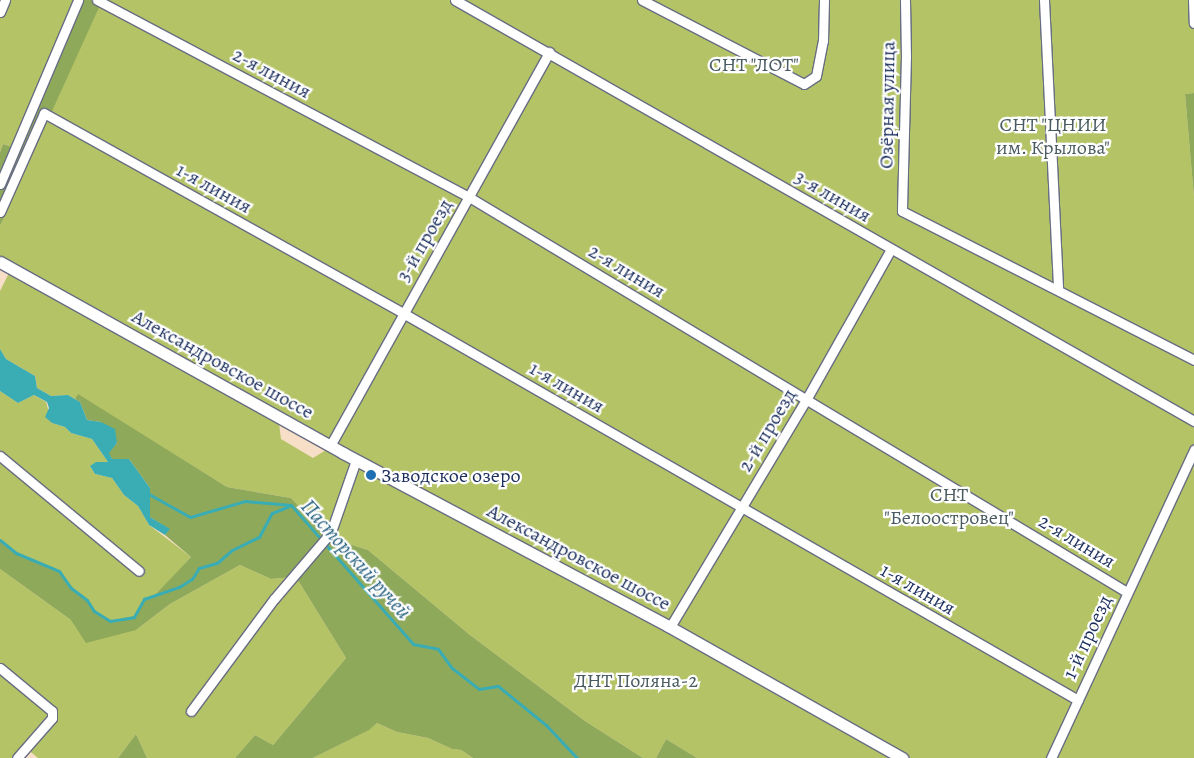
<!DOCTYPE html>
<meta charset="utf-8">
<style>
body{margin:0}
#map{position:relative;width:1194px;height:758px;overflow:hidden;background:#f6dfc6;font-family:Alegreya,serif}
div>[style]{position:absolute}
.green>*{inset:0;background:#b4c366}
.forest>*{inset:0;background:#8fa95b}
.water>*{inset:0;background:#3aacb3}
.stream>*{height:3px;margin:-1.5px;padding:0 1.5px;transform-origin:1.5px;border-radius:1.5px;background:#3aacb3}
.roads{filter:drop-shadow(1px 0 #686d82) drop-shadow(-1px 0 #686d82) drop-shadow(0 1px #686d82) drop-shadow(0 -1px #686d82)}
.minor>*{height:9px;margin:-4.5px;padding:0 4.5px;transform-origin:4.5px;border-radius:4.5px;background:#fff}
.tertiary>*{height:11px;margin:-5.5px;padding:0 5.5px;transform-origin:5.5px;border-radius:5.5px;background:#fff}
.dots>*{width:14px;height:14px;translate:-50% -50%;box-sizing:border-box;border:2px solid #fff;border-radius:50%}
span{translate:-50% -50%;white-space:nowrap;text-align:center;line-height:1.15;-webkit-text-stroke:4.5px #fff;paint-order:stroke}
.park-label{font-size:20px;color:#495b60}
.street-label{font-size:20px;color:#1b2f5e}
.poi-label{font-size:20px;color:#1b2f5e}
.left{translate:0 -50%;text-align:left}
.water-label{font-size:21px;color:#276180;font-style:italic}
</style>
<div id="map">
<div class="green">
<i style="clip-path:polygon(0 0,78px 0,15px 148px,3px 144px,0 152px)"></i>
<i style="clip-path:polygon(evenodd,96px 0,1194px 0,1194px 93px,1185px 94px,1194px 197px,1194px 758px,697px 758px,666px 739px,656px 758px,643px 758px,585px 721px,470px 635px,368px 550px,327px 537px,291px 498px,227px 487px,78px 395px,75px 399px,68px 395px,51px 396px,37px 388px,35px 376px,6px 359px,0 349px,0 291px,12px 267px,0 262px,0 226px,96px 0,278px 416px,331px 447px,313px 458px,281px 439px,278px 416px)"></i>
<i style="clip-path:polygon(0 391px,18px 403px,34px 395px,46px 402px,52px 423px,65px 427px,71px 433px,92px 439px,108px 462px,90px 466px,95px 474px,112px 478px,124px 495px,138px 506px,149px 525px,191px 557px,155px 596px,144px 599px,134px 617px,110px 621px,94px 611px,87px 600px,71px 588px,59px 571px,16px 553px,0 540px)"></i>
<i style="clip-path:polygon(240px 565px,271px 579px,293px 577px,299px 582px,346px 658px,273px 745px,255px 735px,235px 758px,147px 758px,136px 734px,118px 758px,38px 758px,26px 748px,17px 758px,0 758px,0 569px,71px 620px,136px 630px,170px 604px)"></i>
<i style="clip-path:polygon(377px 723px,397px 732px,428px 738px,452px 749px,461px 750px,473px 758px,313px 758px,368px 730px)"></i>
</div>
<div class="forest">
<i style="clip-path:polygon(78px 0,96px 0,101px 3px,0 226px,0 152px,3px 144px,15px 148px)"></i>
<i style="clip-path:polygon(1194px 93px,1194px 197px,1185px 94px)"></i>
<i style="clip-path:polygon(78px 394px,227px 487px,291px 498px,327px 537px,368px 550px,470px 635px,585px 721px,643px 758px,473px 758px,461px 750px,452px 749px,428px 738px,397px 732px,377px 723px,369px 730px,313px 758px,235px 758px,255px 735px,273px 745px,346px 658px,299px 582px,293px 577px,271px 579px,240px 565px,170px 604px,136px 630px,86px 643px,71px 620px,0 569px,0 540px,16px 553px,59px 571px,71px 588px,87px 600px,94px 611px,110px 621px,134px 616px,144px 599px,155px 595px,191px 557px,165px 535px,169px 529px,150px 517px,150px 488px,129px 459px,112px 459px,108px 453px,117px 443px,101px 422px,87px 420px,80px 402px,75px 399px)"></i>
<i style="clip-path:polygon(136px 734px,147px 758px,118px 758px)"></i>
<i style="clip-path:polygon(666px 739px,697px 758px,656px 758px)"></i>
</div>
<div class="water">
<i style="clip-path:polygon(0 349px,6px 359px,35px 376px,37px 388px,51px 396px,68px 395px,80px 402px,87px 420px,101px 422px,115px 429px,117px 443px,109px 453px,112px 459px,129px 459px,150px 488px,150px 517px,170px 529px,165px 535px,149px 525px,138px 506px,124px 495px,112px 478px,95px 474px,90px 466px,96px 462px,108px 462px,92px 439px,71px 433px,65px 427px,52px 423px,45px 417px,49px 408px,47px 402px,34px 395px,18px 403px,0 391px)"></i>
</div>
<div class="stream">
<i style="left:147px;top:493px;width:49px;rotate:29.2deg"></i>
<i style="left:190px;top:517px;width:57px;rotate:-16.2deg"></i>
<i style="left:245px;top:501px;width:46px;rotate:5deg"></i>
<i style="left:291px;top:505px;width:185px;rotate:48.7deg"></i>
<i style="left:413px;top:644px;width:25px;rotate:11deg"></i>
<i style="left:438px;top:649px;width:24px;rotate:54deg"></i>
<i style="left:452px;top:668px;width:34px;rotate:38deg"></i>
<i style="left:479px;top:689px;width:19px;rotate:-9deg"></i>
<i style="left:498px;top:686px;width:62px;rotate:39.1deg"></i>
<i style="left:546px;top:725px;width:45px;rotate:46.8deg"></i>
<i style="left:0;top:540px;width:21px;rotate:39deg"></i>
<i style="left:16px;top:553px;width:47px;rotate:22.7deg"></i>
<i style="left:59px;top:571px;width:21px;rotate:55deg"></i>
<i style="left:71px;top:588px;width:20px;rotate:37deg"></i>
<i style="left:87px;top:600px;width:13px;rotate:58deg"></i>
<i style="left:94px;top:611px;width:19px;rotate:32deg"></i>
<i style="left:110px;top:621px;width:24px;rotate:-9deg"></i>
<i style="left:134px;top:617px;width:21px;rotate:-61deg"></i>
<i style="left:144px;top:599px;width:37px;rotate:-19deg"></i>
<i style="left:179px;top:587px;width:15px;rotate:-32deg"></i>
<i style="left:192px;top:579px;width:13px;rotate:-58deg"></i>
<i style="left:199px;top:568px;width:19px;rotate:-16deg"></i>
<i style="left:217px;top:563px;width:20px;rotate:-41deg"></i>
<i style="left:232px;top:550px;width:30px;rotate:-26deg"></i>
<i style="left:259px;top:537px;width:27px;rotate:-62deg"></i>
<i style="left:272px;top:513px;width:18px;rotate:-22deg"></i>
</div>
<div class="roads">
<div class="minor">
<i style="left:97px;top:0;width:421px;rotate:27.9deg"></i>
<i style="left:469px;top:197px;width:767px;rotate:30.98deg"></i>
<i style="left:455px;top:0;width:851px;rotate:29.67deg"></i>
<i style="left:642px;top:0;width:182px;rotate:27.4deg"></i>
<i style="left:804px;top:84px;width:14px;rotate:-34deg"></i>
<i style="left:816px;top:76px;width:36px;rotate:-79deg"></i>
<i style="left:823px;top:41px;width:41px;rotate:-88.6deg"></i>
<i style="left:905px;top:0;width:56px;rotate:89deg"></i>
<i style="left:906px;top:56px;width:155px;rotate:91.5deg"></i>
<i style="left:902px;top:211px;width:328px;rotate:27deg"></i>
<i style="left:1044px;top:0;width:289px;rotate:87.2deg"></i>
<i style="left:1193px;top:0;width:23px;rotate:88deg"></i>
<i style="left:0;top:12px;width:13px;rotate:-67deg"></i>
<i style="left:0;top:184px;width:200px;rotate:-67deg"></i>
<i style="left:0;top:212px;width:108px;rotate:-66deg"></i>
<i style="left:44px;top:113px;width:411px;rotate:29.1deg"></i>
<i style="left:403px;top:313px;width:778px;rotate:29.83deg"></i>
<i style="left:330px;top:446px;width:451px;rotate:-60.9deg"></i>
<i style="left:0;top:456px;width:180px;rotate:39.6deg"></i>
<i style="left:670px;top:627px;width:267px;rotate:-59.1deg"></i>
<i style="left:807px;top:398px;width:171px;rotate:-60.6deg"></i>
<i style="left:0;top:668px;width:67px;rotate:39.6deg"></i>
<i style="left:52px;top:711px;width:7px;rotate:90deg"></i>
<i style="left:52px;top:718px;width:53px;rotate:131.2deg"></i>
<i style="left:191px;top:711px;width:139px;rotate:-53.5deg"></i>
<i style="left:274px;top:599px;width:82px;rotate:-49.5deg"></i>
<i style="left:327px;top:537px;width:9px;rotate:-58deg"></i>
<i style="left:332px;top:529px;width:73px;rotate:-70.8deg"></i>
<i style="left:1051px;top:758px;width:340px;rotate:-65.1deg"></i>
</div>
<div class="tertiary">
<i style="left:0;top:262px;width:393px;rotate:29.1deg"></i>
<i style="left:343px;top:453px;width:368px;rotate:28deg"></i>
<i style="left:668px;top:626px;width:269px;rotate:29.4deg"></i>
</div>
</div>
<div class="dots">
<i style="left:371px;top:475px;background:#1f6fb2"></i>
</div>
<div class="park-label">
<span style="left:754px;top:64px">СНТ "ЛОТ"</span>
<span style="left:1053px;top:136px">СНТ "ЦНИИ<br>им. Крылова"</span>
<span style="left:949px;top:506px">СНТ<br>"Белоостровец"</span>
<span style="left:636px;top:680px">ДНТ Поляна-2</span>
</div>
<div class="street-label">
<span style="left:272px;top:73px;rotate:28deg">2-я линия</span>
<span style="left:887px;top:105px;rotate:-89deg">Озёрная улица</span>
<span style="left:214px;top:188px;rotate:29deg">1-я линия</span>
<span style="left:833px;top:196px;rotate:30deg">3-я линия</span>
<span style="left:424px;top:240px;rotate:-60deg">3-й проезд</span>
<span style="left:627px;top:271px;rotate:31deg">2-я линия</span>
<span style="left:223px;top:364px;rotate:29deg">Александровское шоссе</span>
<span style="left:567px;top:387px;rotate:30deg">1-я линия</span>
<span style="left:767px;top:430px;rotate:-59deg">2-й проезд</span>
<span style="left:1077px;top:541px;rotate:31deg">2-я линия</span>
<span style="left:579px;top:557px;rotate:28deg">Александровское шоссе</span>
<span style="left:918px;top:589px;rotate:30deg">1-я линия</span>
<span style="left:1087px;top:637px;rotate:-65deg">1-й проезд</span>
</div>
<div class="poi-label">
<span class="left" style="left:381px;top:475px">Заводское озеро</span>
</div>
<div class="water-label">
<span style="left:356px;top:559px;rotate:48deg">Пасторский ручей</span>
</div>
</div>
